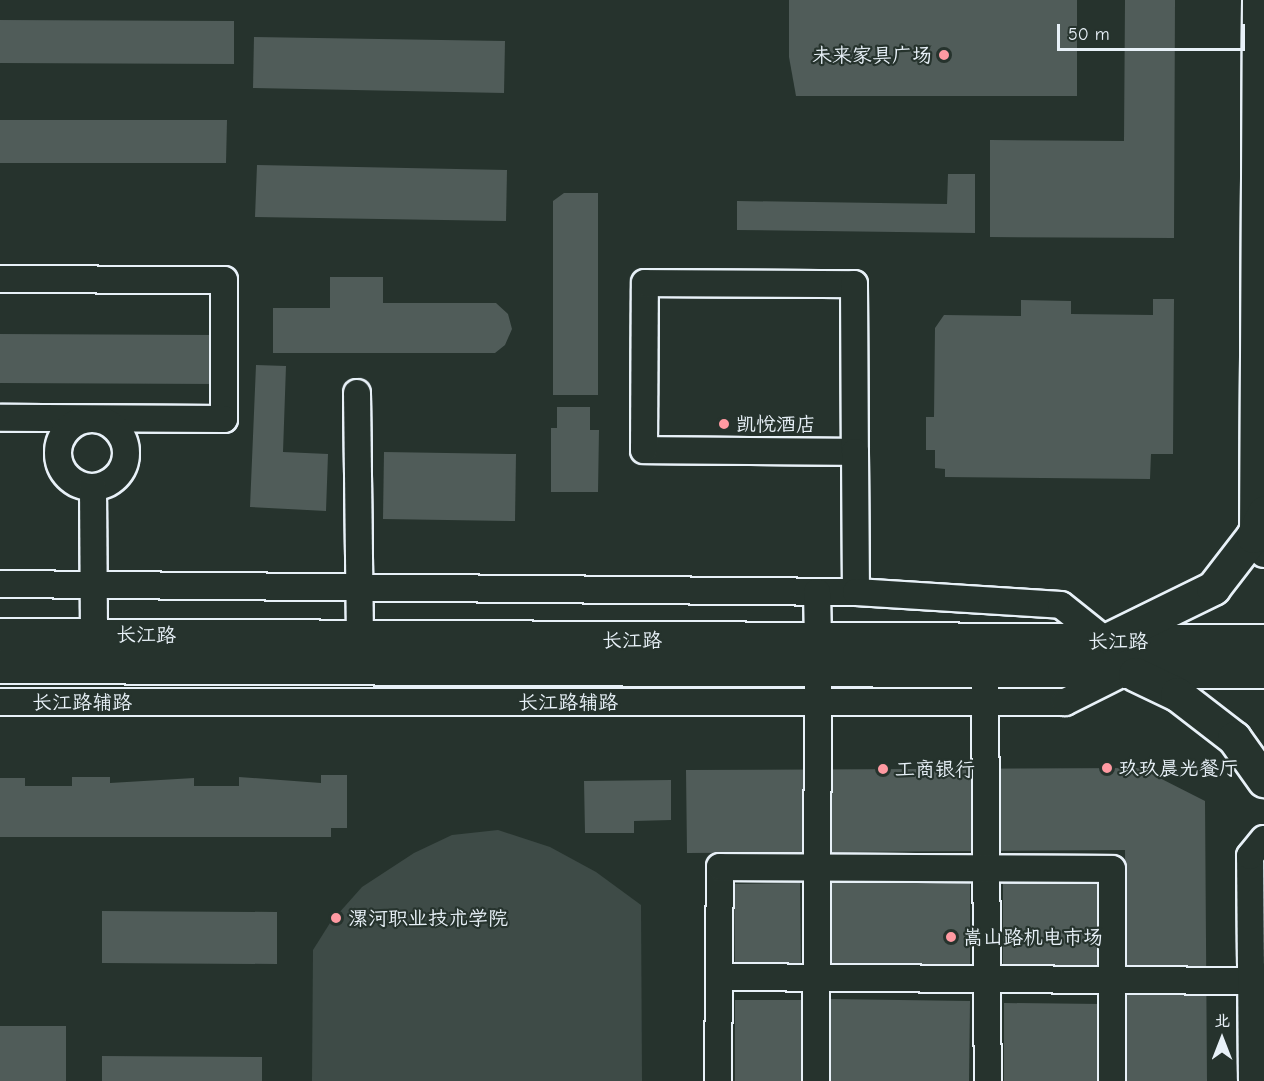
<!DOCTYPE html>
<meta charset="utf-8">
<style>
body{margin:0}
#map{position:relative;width:1264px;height:1081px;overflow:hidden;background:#26332d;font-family:"Comic Neue","LXGW WenKai TC",sans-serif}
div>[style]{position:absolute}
.green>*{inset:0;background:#3e4b47}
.building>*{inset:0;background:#505c59}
.roads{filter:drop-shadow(2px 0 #e8f1f8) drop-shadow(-2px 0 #e8f1f8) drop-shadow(0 2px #e8f1f8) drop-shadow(0 -2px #e8f1f8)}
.minor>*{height:26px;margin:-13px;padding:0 13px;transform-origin:13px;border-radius:13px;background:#26332d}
.minor>.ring{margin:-13px;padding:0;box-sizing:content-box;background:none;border:26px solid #26332d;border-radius:50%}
.secondary>*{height:33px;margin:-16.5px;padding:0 16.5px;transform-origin:16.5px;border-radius:16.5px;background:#26332d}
.dots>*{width:16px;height:16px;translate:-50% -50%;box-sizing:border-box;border:3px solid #26332d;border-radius:50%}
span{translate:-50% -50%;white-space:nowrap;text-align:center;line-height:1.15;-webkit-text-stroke:4.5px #26332d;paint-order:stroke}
.poi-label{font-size:20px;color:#e8f1f8}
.right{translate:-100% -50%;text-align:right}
.left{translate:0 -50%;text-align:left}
.street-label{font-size:20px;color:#e8f1f8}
.north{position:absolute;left:1192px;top:1009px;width:60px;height:60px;-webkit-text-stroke:4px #26332d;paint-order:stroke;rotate:0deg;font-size:16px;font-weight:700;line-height:24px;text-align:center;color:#e8f1f8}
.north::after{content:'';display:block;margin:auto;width:21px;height:27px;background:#e8f1f8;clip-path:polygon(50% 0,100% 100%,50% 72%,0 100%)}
.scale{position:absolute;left:1057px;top:24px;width:188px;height:27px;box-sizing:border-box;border:3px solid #e8f1f8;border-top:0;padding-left:8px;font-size:18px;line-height:21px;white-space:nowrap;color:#e8f1f8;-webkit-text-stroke:4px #26332d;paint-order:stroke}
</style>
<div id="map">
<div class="green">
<i style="clip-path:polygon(498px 830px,550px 847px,596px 872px,641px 905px,642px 1081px,312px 1081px,313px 950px,330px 923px,362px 887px,414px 853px,452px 835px)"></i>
</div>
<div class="building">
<i style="clip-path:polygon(789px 0,1077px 0,1077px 96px,796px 96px,789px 57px)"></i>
<i style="clip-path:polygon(1125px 0,1175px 0,1174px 238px,990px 237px,990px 140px,1124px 141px)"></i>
<i style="clip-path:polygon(0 20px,234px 21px,234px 64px,0 63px)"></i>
<i style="clip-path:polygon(254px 37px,505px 41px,504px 93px,253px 88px)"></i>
<i style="clip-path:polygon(0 120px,227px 120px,226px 163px,0 163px)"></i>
<i style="clip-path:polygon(257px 165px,507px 170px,506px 221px,255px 217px)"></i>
<i style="clip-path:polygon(948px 174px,975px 174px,975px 233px,737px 230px,737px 201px,947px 204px)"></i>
<i style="clip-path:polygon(564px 193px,598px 193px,598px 395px,553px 395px,553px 201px)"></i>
<i style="clip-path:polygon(330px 277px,383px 277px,383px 303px,496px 303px,508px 314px,512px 329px,505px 345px,495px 353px,273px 353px,273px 308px,330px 308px)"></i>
<i style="clip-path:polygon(1153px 299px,1174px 299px,1173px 454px,1151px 454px,1150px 479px,945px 477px,945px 469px,935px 468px,935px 450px,926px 450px,926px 417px,934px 417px,935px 328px,944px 315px,1021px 316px,1021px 300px,1071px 301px,1071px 314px,1153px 315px)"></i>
<i style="clip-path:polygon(0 334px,218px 335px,217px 384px,0 383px)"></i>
<i style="clip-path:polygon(256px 365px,286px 366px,283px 452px,328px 454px,326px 511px,250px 507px)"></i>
<i style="clip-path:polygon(557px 407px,590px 407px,590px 430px,599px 430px,598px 492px,551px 492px,551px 428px,557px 428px)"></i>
<i style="clip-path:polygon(384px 452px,516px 454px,515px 521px,383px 519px)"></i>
<i style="clip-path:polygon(1140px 768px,1205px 801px,1207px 1081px,1127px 1081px,1125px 850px,687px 853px,686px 770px)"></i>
<i style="clip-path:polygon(321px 775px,347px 775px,347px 828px,331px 828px,331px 837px,0 837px,0 778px,25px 778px,25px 786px,72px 786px,72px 777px,110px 777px,110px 783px,194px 778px,194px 786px,239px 786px,239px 777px,321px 783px)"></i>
<i style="clip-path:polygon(671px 780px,671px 820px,634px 821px,634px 833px,585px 833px,584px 781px)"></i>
<i style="clip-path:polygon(829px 882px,970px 883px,970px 969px,829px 969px)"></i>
<i style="clip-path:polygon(800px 883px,801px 969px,735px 970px,734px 884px)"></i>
<i style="clip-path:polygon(1003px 883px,1099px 883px,1099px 968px,1003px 968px)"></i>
<i style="clip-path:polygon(102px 911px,277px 912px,277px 964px,102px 963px)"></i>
<i style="clip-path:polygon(830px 999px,970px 1001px,969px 1081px,829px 1081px)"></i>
<i style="clip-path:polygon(735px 1000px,801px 1000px,801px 1081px,735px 1081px)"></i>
<i style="clip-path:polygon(1004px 1003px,1102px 1004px,1102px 1081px,1004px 1081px)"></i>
<i style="clip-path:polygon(0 1026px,66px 1026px,66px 1081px,0 1081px)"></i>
<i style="clip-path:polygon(102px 1056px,262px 1057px,262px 1081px,102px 1081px)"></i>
</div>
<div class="roads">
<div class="minor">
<i style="left:1256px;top:0;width:536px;rotate:90.32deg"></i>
<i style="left:1253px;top:536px;width:21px;rotate:59deg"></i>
<i style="left:0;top:279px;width:224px;rotate:0.3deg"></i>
<i style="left:224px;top:280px;width:139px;rotate:90deg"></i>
<i style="left:224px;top:419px;width:224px;rotate:-179.7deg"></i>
<i style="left:357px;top:393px;width:245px;rotate:89.3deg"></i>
<i class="ring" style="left:58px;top:419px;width:42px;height:42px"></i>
<i style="left:855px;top:452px;width:211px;rotate:-179.5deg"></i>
<i style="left:644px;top:450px;width:167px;rotate:-89.7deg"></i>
<i style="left:645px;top:283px;width:209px;rotate:0.3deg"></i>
<i style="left:854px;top:284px;width:168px;rotate:89.7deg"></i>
<i style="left:855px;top:452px;width:140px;rotate:89.6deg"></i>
<i style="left:93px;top:487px;width:148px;rotate:89.6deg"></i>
<i style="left:0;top:584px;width:856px;rotate:0.54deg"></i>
<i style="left:856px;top:592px;width:205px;rotate:3.6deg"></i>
<i style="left:1061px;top:605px;width:58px;rotate:38.7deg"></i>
<i style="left:817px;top:592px;width:49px;rotate:88.8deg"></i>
<i style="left:985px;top:685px;width:396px;rotate:89.6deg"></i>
<i style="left:0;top:702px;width:1065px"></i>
<i style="left:1065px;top:702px;width:69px;rotate:-26.6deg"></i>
<i style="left:719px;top:977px;width:532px;rotate:0.43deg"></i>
<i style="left:718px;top:1081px;width:214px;rotate:-89.5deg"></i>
<i style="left:720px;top:867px;width:392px;rotate:0.3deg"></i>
<i style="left:1112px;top:869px;width:212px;rotate:90deg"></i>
<i style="left:816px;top:1081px;width:397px;rotate:-89.7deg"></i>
<i style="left:1252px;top:1081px;width:225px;rotate:-90.5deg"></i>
<i style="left:1250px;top:856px;width:22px;rotate:-51deg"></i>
</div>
<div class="secondary">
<i style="left:0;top:635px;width:1264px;rotate:0.27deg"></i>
<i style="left:1111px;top:638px;width:114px;rotate:-26.1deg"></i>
<i style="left:1213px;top:588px;width:66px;rotate:-52.4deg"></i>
<i style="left:1253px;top:536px;width:26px;rotate:-65deg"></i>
<i style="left:0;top:666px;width:1264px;rotate:0.23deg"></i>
<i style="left:1135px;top:674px;width:47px;rotate:25.5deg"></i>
<i style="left:1177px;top:694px;width:72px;rotate:37.7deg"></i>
<i style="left:1234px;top:738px;width:52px;rotate:54.5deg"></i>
</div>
</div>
<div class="dots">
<i style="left:944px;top:55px;background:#ff9aa2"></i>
<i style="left:724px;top:424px;background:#ff9aa2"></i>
<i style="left:1107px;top:768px;background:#ff9aa2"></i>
<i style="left:883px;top:769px;background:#ff9aa2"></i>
<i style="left:336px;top:918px;background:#ff9aa2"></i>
<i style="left:951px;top:937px;background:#ff9aa2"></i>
</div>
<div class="poi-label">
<span class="right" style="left:932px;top:55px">未来家具广场</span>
<span class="left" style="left:736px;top:424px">凯悦酒店</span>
<span class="left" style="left:1119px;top:768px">玖玖晨光餐厅</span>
<span class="left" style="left:895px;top:769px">工商银行</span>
<span class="left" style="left:348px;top:918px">漯河职业技术学院</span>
<span class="left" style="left:963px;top:937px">嵩山路机电市场</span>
</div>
<div class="street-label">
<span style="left:146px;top:635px;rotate:1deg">长江路</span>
<span style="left:632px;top:640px">长江路</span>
<span style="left:1118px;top:641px">长江路</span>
<span style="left:82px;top:702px">长江路辅路</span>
<span style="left:568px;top:702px">长江路辅路</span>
</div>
<div class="north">北</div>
<div class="scale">50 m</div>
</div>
